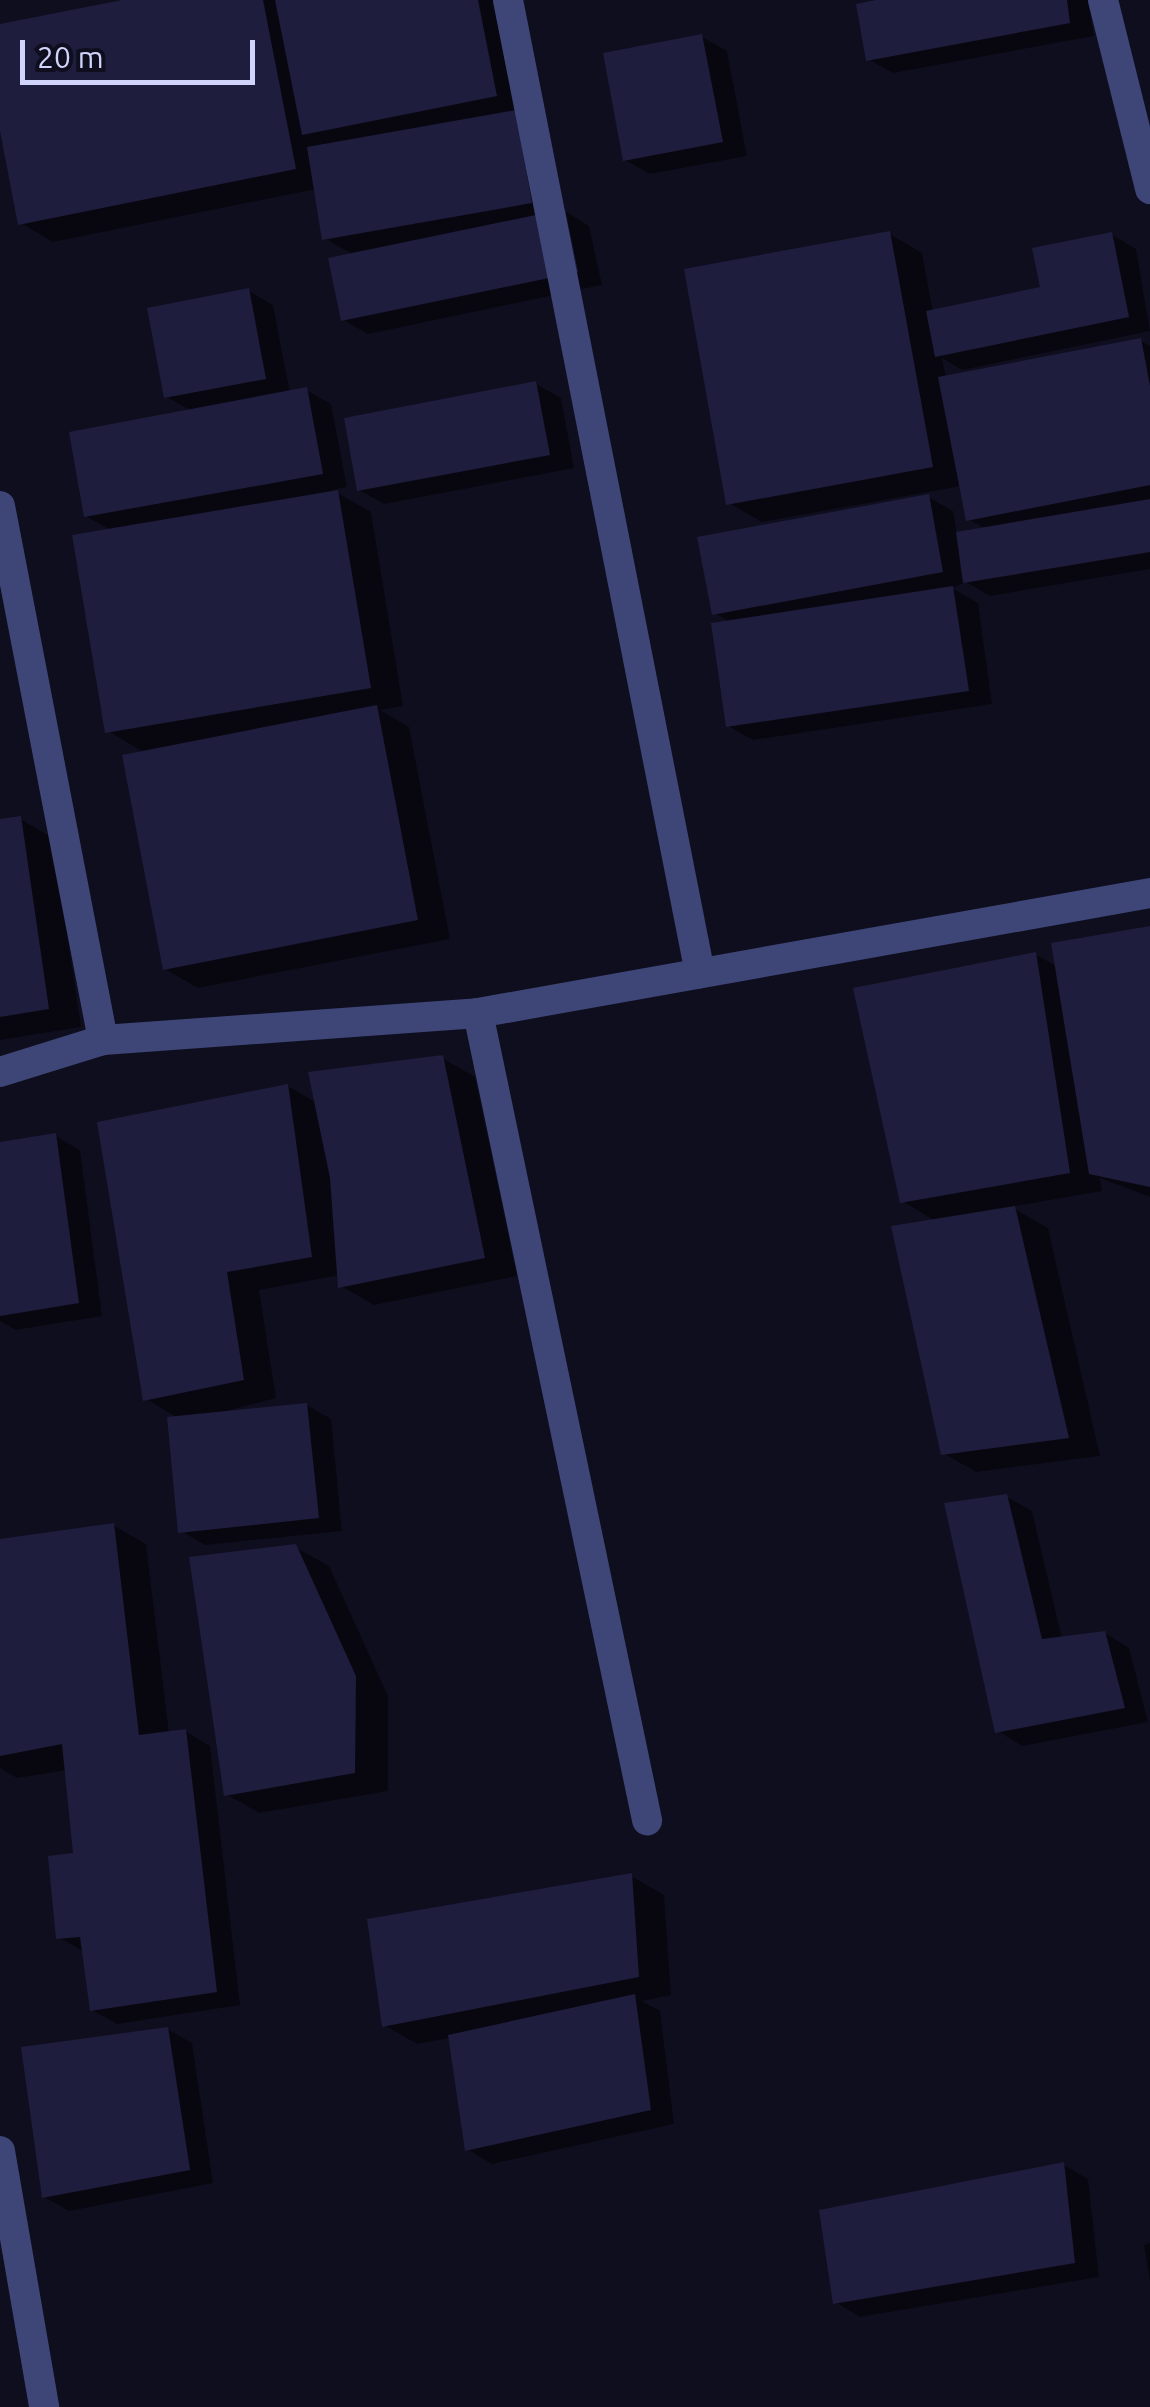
<!DOCTYPE html>
<style>
body{margin:0}
#map{position:relative;width:1150px;height:2407px;overflow:hidden;background:#0f0e1e;font-family:Ubuntu,sans-serif}
div>[style]{position:absolute}
.shadow>*{inset:0;background:#0007}
.building>*{inset:0;background:#1e1d3d}
.minor>*{height:30px;margin:-15px;padding:0 15px;transform-origin:15px;border-radius:15px;background:#3e4678}
span{translate:-50% -50%;white-space:nowrap;text-align:center;line-height:1.15;-webkit-text-stroke:10px #0f0e1e;paint-order:stroke}
.scale{position:absolute;left:20px;top:40px;width:235px;height:45px;box-sizing:border-box;border:5px solid #d0d3fa;border-top:0;padding-left:12px;font-size:30px;line-height:35px;white-space:nowrap;color:#d0d3fa;-webkit-text-stroke:8px #0f0e1e;paint-order:stroke}
</style>
<div id="map">
<div class="shadow">
<i style="clip-path:polygon(134px 0,506px 0,565px 211px,589px 226px,602px 285px,368px 334px,343px 320px,354px 255px,324px 238px,316px 189px,53px 242px,21px 223px,0 118px,0 27px)"></i>
<i style="clip-path:polygon(890px 0,1088px 0,1094px 36px,893px 73px,868px 59px)"></i>
<i style="clip-path:polygon(702px 37px,727px 51px,747px 156px,650px 174px,625px 160px)"></i>
<i style="clip-path:polygon(890px 234px,922px 253px,933px 312px,1043px 289px,1111px 234px,1136px 249px,1150px 331px,962px 370px,942px 358px,946px 378px,1141px 341px,1150px 346px,1150px 569px,990px 596px,966px 582px,952px 588px,978px 603px,992px 704px,753px 740px,728px 726px,730px 622px,715px 613px,928px 497px,953px 511px,957px 534px,986px 529px,968px 519px,962px 486px,762px 522px,729px 503px)"></i>
<i style="clip-path:polygon(249px 291px,273px 305px,290px 393px,306px 390px,331px 404px,347px 487px,332px 490px,371px 512px,403px 706px,380px 710px,409px 727px,450px 939px,198px 988px,165px 969px,145px 753px,108px 731px,112px 531px,86px 516px,192px 411px,166px 397px)"></i>
<i style="clip-path:polygon(536px 384px,561px 398px,574px 468px,384px 504px,359px 490px)"></i>
<i style="clip-path:polygon(20px 819px,53px 838px,81px 1027px,0 1040px,0 822px)"></i>
<i style="clip-path:polygon(1150px 928px,1150px 1197px,1100px 1178px,1102px 1191px,1011px 1207px,1048px 1228px,1100px 1456px,976px 1472px,943px 1453px,937px 1222px,902px 1201px,1035px 954px,1058px 967px)"></i>
<i style="clip-path:polygon(442px 1058px,475px 1077px,517px 1276px,374px 1305px,341px 1286px,340px 1275px,259px 1290px,276px 1398px,216px 1414px,307px 1405px,331px 1419px,342px 1531px,205px 1545px,181px 1531px,178px 1418px,146px 1399px,288px 1086px,317px 1103px)"></i>
<i style="clip-path:polygon(56px 1136px,80px 1150px,102px 1316px,16px 1330px,0 1321px,0 1144px)"></i>
<i style="clip-path:polygon(1007px 1497px,1032px 1511px,1062px 1639px,1105px 1633px,1129px 1648px,1148px 1722px,1022px 1746px,998px 1731px)"></i>
<i style="clip-path:polygon(113px 1525px,146px 1544px,169px 1733px,185px 1731px,210px 1746px,240px 2005px,117px 2024px,92px 2010px,83px 1951px,58px 1937px,75px 1855px,67px 1770px,17px 1778px,0 1768px,0 1541px)"></i>
<i style="clip-path:polygon(295px 1547px,329px 1566px,388px 1696px,388px 1791px,259px 1813px,226px 1794px)"></i>
<i style="clip-path:polygon(631px 1876px,664px 1895px,671px 1995px,642px 2001px,660px 2011px,674px 2124px,492px 2164px,467px 2149px,451px 2038px,417px 2044px,384px 2025px)"></i>
<i style="clip-path:polygon(167px 2029px,192px 2043px,213px 2183px,69px 2211px,44px 2197px)"></i>
<i style="clip-path:polygon(1064px 2165px,1088px 2179px,1099px 2277px,860px 2317px,835px 2302px)"></i>
<i style="clip-path:polygon(1150px 2243px,1150px 2282px,1144px 2245px)"></i>
</div>
<div class="building">
<i style="clip-path:polygon(122px 0,263px 0,296px 169px,18px 225px,0 131px,0 24px)"></i>
<i style="clip-path:polygon(275px 0,478px 0,497px 96px,302px 135px)"></i>
<i style="clip-path:polygon(876px 0,1067px 0,1070px 23px,866px 61px,856px 4px)"></i>
<i style="clip-path:polygon(702px 34px,723px 142px,623px 161px,603px 53px)"></i>
<i style="clip-path:polygon(516px 110px,532px 203px,322px 240px,307px 147px)"></i>
<i style="clip-path:polygon(565px 209px,578px 272px,341px 321px,328px 258px)"></i>
<i style="clip-path:polygon(890px 231px,933px 467px,726px 505px,684px 269px)"></i>
<i style="clip-path:polygon(1112px 232px,1129px 317px,935px 357px,926px 311px,1040px 287px,1032px 248px)"></i>
<i style="clip-path:polygon(249px 288px,266px 379px,164px 398px,147px 308px)"></i>
<i style="clip-path:polygon(1141px 338px,1150px 386px,1150px 485px,966px 521px,938px 377px)"></i>
<i style="clip-path:polygon(536px 381px,550px 455px,357px 491px,344px 418px)"></i>
<i style="clip-path:polygon(307px 387px,323px 474px,84px 517px,69px 432px)"></i>
<i style="clip-path:polygon(338px 490px,371px 688px,105px 733px,72px 535px)"></i>
<i style="clip-path:polygon(929px 494px,943px 572px,712px 615px,697px 537px)"></i>
<i style="clip-path:polygon(1150px 499px,1150px 552px,963px 583px,956px 532px)"></i>
<i style="clip-path:polygon(953px 586px,969px 691px,726px 727px,711px 623px)"></i>
<i style="clip-path:polygon(377px 705px,418px 920px,163px 970px,122px 755px)"></i>
<i style="clip-path:polygon(21px 816px,49px 1009px,0 1017px,0 819px)"></i>
<i style="clip-path:polygon(1150px 926px,1150px 1187px,1089px 1174px,1051px 943px)"></i>
<i style="clip-path:polygon(1036px 952px,1070px 1173px,900px 1203px,853px 988px)"></i>
<i style="clip-path:polygon(443px 1055px,485px 1258px,338px 1288px,330px 1178px,308px 1072px)"></i>
<i style="clip-path:polygon(288px 1084px,312px 1257px,227px 1272px,244px 1380px,143px 1401px,97px 1122px)"></i>
<i style="clip-path:polygon(56px 1133px,79px 1303px,0 1316px,0 1142px)"></i>
<i style="clip-path:polygon(1015px 1206px,1069px 1438px,941px 1455px,891px 1226px)"></i>
<i style="clip-path:polygon(307px 1403px,319px 1518px,178px 1533px,167px 1417px)"></i>
<i style="clip-path:polygon(1007px 1494px,1042px 1639px,1105px 1631px,1125px 1708px,995px 1733px,944px 1503px)"></i>
<i style="clip-path:polygon(114px 1523px,139px 1735px,186px 1729px,217px 1992px,90px 2011px,80px 1937px,56px 1939px,48px 1856px,73px 1853px,62px 1744px,0 1756px,0 1539px)"></i>
<i style="clip-path:polygon(296px 1544px,356px 1676px,355px 1773px,224px 1796px,189px 1557px)"></i>
<i style="clip-path:polygon(632px 1873px,639px 1977px,382px 2027px,367px 1919px)"></i>
<i style="clip-path:polygon(635px 1994px,651px 2110px,465px 2151px,448px 2035px)"></i>
<i style="clip-path:polygon(168px 2027px,190px 2170px,42px 2198px,21px 2047px)"></i>
<i style="clip-path:polygon(1064px 2162px,1075px 2263px,833px 2304px,819px 2210px)"></i>
</div>
<div class="minor">
<i style="left:508px;top:0;width:992px;rotate:78.84deg"></i>
<i style="left:1103px;top:0;width:195px;rotate:76deg"></i>
<i style="left:0;top:506px;width:544px;rotate:79.08deg"></i>
<i style="left:478px;top:1013px;width:825px;rotate:78.17deg"></i>
<i style="left:0;top:1072px;width:108px;rotate:-17.3deg"></i>
<i style="left:103px;top:1040px;width:376px;rotate:-4.1deg"></i>
<i style="left:478px;top:1013px;width:683px;rotate:-10.12deg"></i>
<i style="left:0;top:2151px;width:260px;rotate:80.2deg"></i>
</div>
<div class="scale">20 m</div>
</div>
